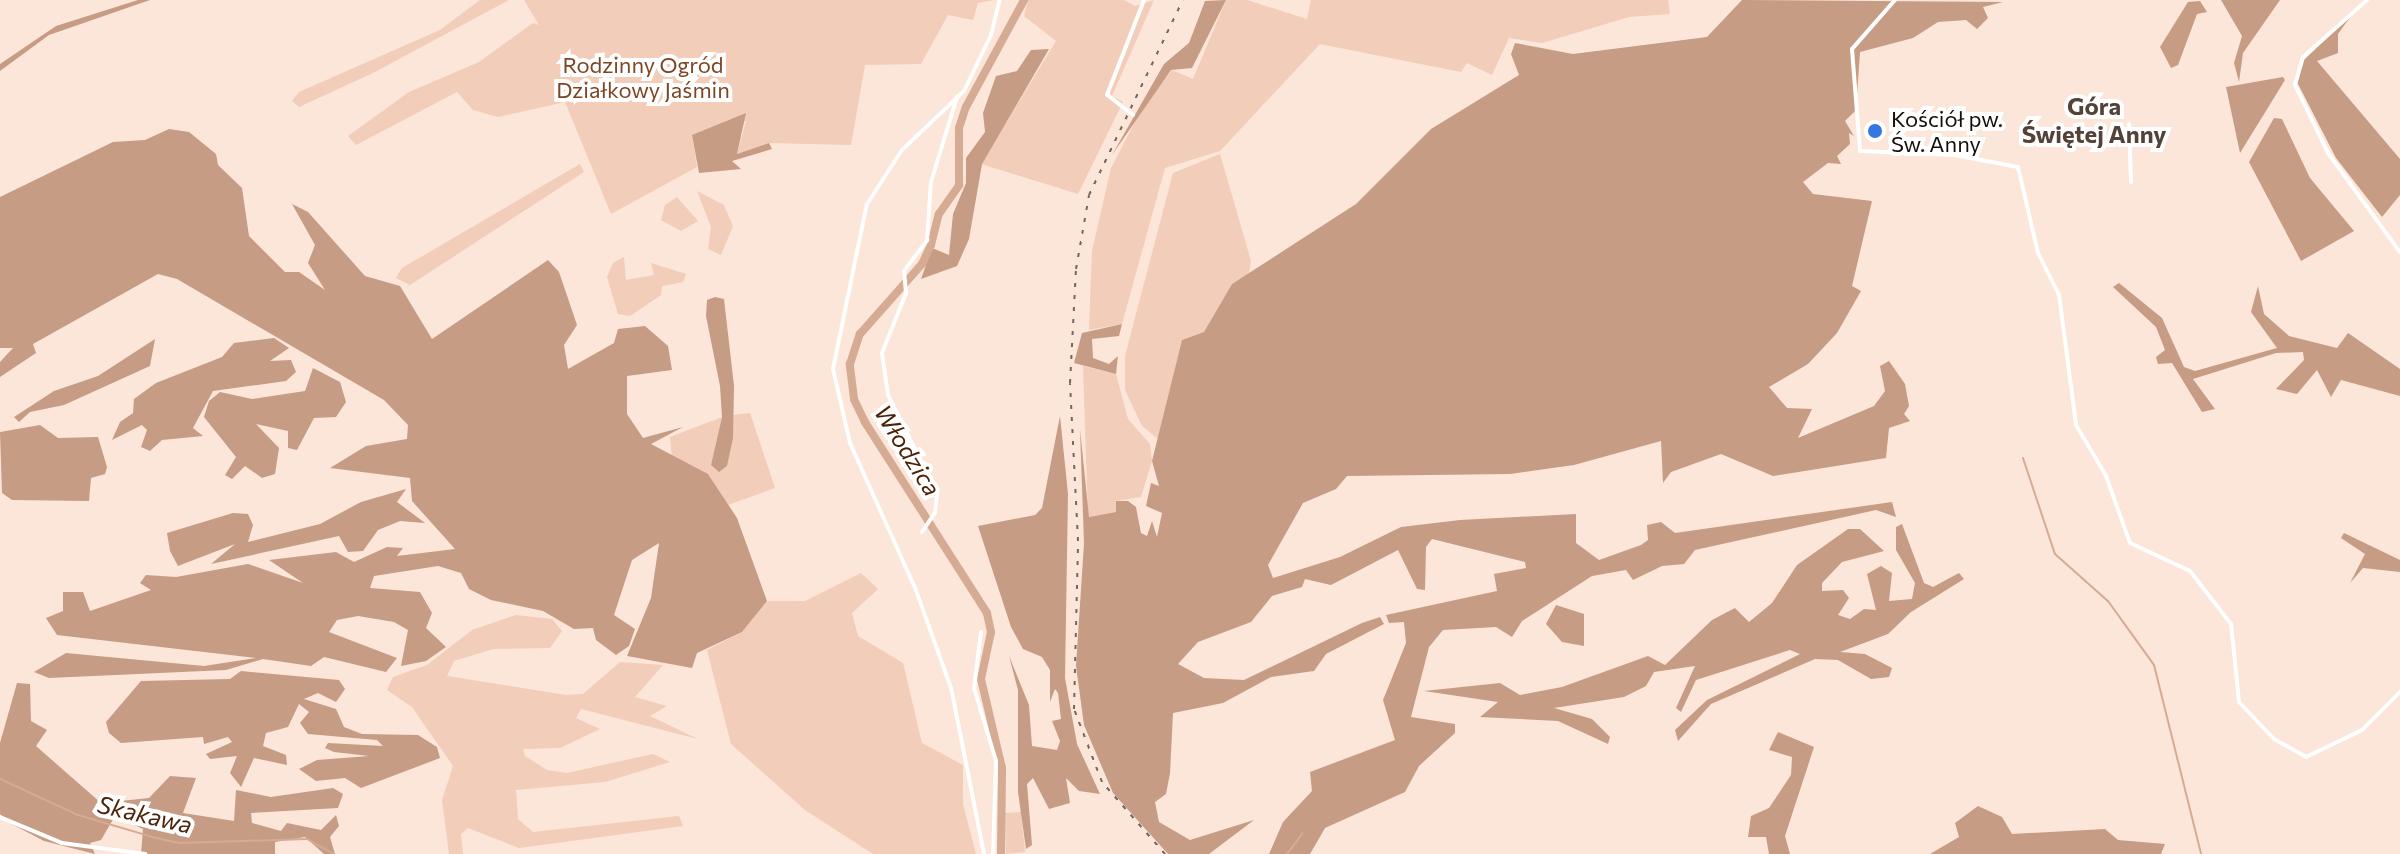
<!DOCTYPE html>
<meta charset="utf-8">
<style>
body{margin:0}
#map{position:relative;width:2400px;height:854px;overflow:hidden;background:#fce5d9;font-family:Commissioner,sans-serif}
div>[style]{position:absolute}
.green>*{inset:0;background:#f2cdb9}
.forest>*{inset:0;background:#c69c84}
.stream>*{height:2px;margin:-1px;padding:0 1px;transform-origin:1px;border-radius:1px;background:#d6ab93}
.river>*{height:8px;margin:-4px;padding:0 4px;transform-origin:4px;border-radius:4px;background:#d6ab93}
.minor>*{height:4px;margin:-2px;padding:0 2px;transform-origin:2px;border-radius:2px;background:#fff}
.rail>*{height:2px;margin-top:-1px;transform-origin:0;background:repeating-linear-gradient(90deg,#74665e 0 4px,transparent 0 12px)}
.dots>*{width:22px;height:22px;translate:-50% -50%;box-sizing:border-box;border:4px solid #fff;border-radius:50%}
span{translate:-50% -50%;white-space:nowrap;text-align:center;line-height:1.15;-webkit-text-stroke:8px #fff;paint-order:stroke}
.park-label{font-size:22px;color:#7d4523}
.poi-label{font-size:22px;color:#150e09}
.left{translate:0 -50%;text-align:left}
.neighbourhood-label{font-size:24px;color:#544137;font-weight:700}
.water-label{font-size:24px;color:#4c2308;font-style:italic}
</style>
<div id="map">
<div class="green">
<i style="clip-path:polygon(480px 0,509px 0,373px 73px,299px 107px,292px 101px,299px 92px,440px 30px)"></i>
<i style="clip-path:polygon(524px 0,994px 0,978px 3px,973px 20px,948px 15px,921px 64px,865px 65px,851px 145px,769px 143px,737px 154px,746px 121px,692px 135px,697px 167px,611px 214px,565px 102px,498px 117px,473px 110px,457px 92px,356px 145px,348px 136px,409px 92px,479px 62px,533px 23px,539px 25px)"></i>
<i style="clip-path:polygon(1028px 0,1124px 0,1135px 6px,1154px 0,1112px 96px,1123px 102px,1078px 194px,981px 164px,1056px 41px,1024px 16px)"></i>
<i style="clip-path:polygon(1226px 0,1247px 0,1307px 19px,1311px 0,1668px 0,1670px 14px,1629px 17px,1542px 43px,1509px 38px,1492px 75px,1467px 63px,1461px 72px,1320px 44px,1220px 151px,1165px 168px,1122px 324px,1089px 330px,1092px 251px,1111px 168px,1145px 103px,1172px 70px,1193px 79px)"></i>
<i style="clip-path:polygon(1220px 154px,1251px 261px,1249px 274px,1232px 284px,1204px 332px,1182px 340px,1158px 439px,1142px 426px,1125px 390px,1125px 356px,1173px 173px)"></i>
<i style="clip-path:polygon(580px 164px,584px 172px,410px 285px,396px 278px,402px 268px)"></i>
<i style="clip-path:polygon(697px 191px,724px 205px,733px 226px,721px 255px,708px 249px,711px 227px)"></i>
<i style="clip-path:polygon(677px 197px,698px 221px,681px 231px,661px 220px,665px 205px)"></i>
<i style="clip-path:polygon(624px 257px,626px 280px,654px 275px,651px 263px,686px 274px,683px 282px,662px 286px,661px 295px,630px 316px,618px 314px,607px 277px,613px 263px)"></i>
<i style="clip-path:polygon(1083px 366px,1116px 374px,1128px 419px,1150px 444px,1152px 461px,1141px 497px,1116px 501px,1117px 512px,1088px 517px)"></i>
<i style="clip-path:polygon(750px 413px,775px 488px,728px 505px,708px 474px,672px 459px,670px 437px,722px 417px,711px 465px,719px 471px,727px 466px,733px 415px)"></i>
<i style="clip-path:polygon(861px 573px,878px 589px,852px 613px,858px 636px,903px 663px,922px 743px,963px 765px,963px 804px,976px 854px,873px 854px,805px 810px,731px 744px,707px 650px,742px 632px,767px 601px,805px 601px)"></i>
<i style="clip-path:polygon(516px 615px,552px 619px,562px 631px,550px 648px,493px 649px,454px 661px,447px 676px,566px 695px,583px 694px,620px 662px,663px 665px,635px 697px,667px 706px,650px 716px,698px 739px,581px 709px,576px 718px,600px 729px,560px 748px,523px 749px,525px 756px,547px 770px,567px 773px,653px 754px,670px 762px,605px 782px,516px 790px,518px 819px,533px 832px,679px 816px,683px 826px,519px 848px,468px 828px,461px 834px,463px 854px,449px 854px,442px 800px,453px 766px,412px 707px,387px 690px,393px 677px,427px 665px,472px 630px)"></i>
<i style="clip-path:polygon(1021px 812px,1025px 852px,1006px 854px,1005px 813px)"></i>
</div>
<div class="forest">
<i style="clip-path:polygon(138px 0,150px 0,49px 35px,0 71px,0 64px,56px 26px)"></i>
<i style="clip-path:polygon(1226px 0,1192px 68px,1171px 70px,1112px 155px,1164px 64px,1189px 43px,1205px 1px)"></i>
<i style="clip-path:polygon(1742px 0,2003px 2px,1983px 7px,1988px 18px,1977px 29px,1966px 20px,1938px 22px,1913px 38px,1860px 52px,1856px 110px,1845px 121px,1854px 136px,1849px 133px,1850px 144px,1837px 156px,1841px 164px,1828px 163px,1803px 182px,1813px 194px,1872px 201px,1852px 286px,1861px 291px,1837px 333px,1808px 364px,1769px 387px,1787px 408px,1812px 409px,1798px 438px,1874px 406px,1885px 391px,1880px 366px,1889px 361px,1905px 384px,1909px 406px,1904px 414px,1910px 421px,1889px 428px,1886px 458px,1773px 476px,1721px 454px,1671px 472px,1663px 483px,1661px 441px,1574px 465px,1510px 474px,1347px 476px,1336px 489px,1303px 503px,1268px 565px,1273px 578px,1340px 557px,1401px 527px,1460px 520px,1576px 514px,1576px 543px,1599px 560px,1641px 545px,1648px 540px,1647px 525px,1661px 522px,1675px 533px,1892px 502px,1896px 517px,1876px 510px,1695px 550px,1684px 564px,1662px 566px,1633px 580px,1626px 570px,1592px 576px,1522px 621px,1512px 637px,1496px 627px,1443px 630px,1429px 647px,1411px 717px,1455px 724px,1455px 733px,1419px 766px,1405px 792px,1325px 828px,1310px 854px,1269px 854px,1283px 822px,1312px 791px,1310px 772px,1395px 740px,1383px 700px,1406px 643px,1404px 622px,1389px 623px,1386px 615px,1497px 591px,1494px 574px,1526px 568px,1525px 562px,1432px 539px,1426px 547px,1425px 590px,1417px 589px,1398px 550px,1331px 585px,1305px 579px,1302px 587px,1272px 596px,1251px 622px,1198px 642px,1178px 664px,1204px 678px,1244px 680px,1362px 623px,1380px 617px,1384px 624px,1326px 654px,1314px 671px,1271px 677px,1223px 703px,1173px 713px,1170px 773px,1166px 794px,1155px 802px,1159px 822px,1190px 840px,1254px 820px,1209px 854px,1168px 854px,1113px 793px,1084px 725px,1076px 666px,1084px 543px,1080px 429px,1089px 517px,1116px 512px,1116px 501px,1128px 501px,1136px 507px,1141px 533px,1147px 536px,1152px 521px,1157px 537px,1162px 513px,1146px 506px,1151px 483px,1159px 486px,1152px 461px,1182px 340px,1204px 332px,1232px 284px,1356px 204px,1431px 129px,1519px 75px,1511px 54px,1515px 43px,1573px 54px,1707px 37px)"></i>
<i style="clip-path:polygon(2221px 0,2280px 0,2243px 53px,2239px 82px,2234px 63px,2242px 36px)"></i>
<i style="clip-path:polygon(2200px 1px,2207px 12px,2197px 14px,2178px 65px,2171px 68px,2160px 47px,2188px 2px)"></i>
<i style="clip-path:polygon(2354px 12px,2338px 34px,2338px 53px,2317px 61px,2400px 159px,2400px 195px,2382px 217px,2336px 158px,2297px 82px,2304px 60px)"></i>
<i style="clip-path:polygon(1049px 49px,982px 164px,969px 239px,957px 266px,921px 279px,932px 248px,949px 255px,953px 214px,966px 183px,966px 158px,985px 132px,983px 113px,996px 76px,1017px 71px,1031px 50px)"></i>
<i style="clip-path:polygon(2283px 77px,2285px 80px,2240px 153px,2226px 87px)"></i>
<i style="clip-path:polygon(746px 113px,737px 154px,769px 143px,772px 149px,732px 161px,741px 169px,699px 173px,692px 135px)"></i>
<i style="clip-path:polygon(2274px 118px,2282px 119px,2310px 178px,2354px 231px,2301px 261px,2249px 162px)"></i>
<i style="clip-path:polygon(169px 129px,189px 132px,216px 154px,218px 165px,242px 188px,249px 236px,285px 272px,299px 272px,325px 290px,308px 263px,315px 245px,292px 204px,308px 212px,365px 276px,400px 286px,432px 339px,548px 260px,559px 272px,577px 325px,564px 345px,568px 369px,614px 343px,618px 329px,645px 326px,668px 346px,672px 370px,627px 376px,627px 414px,643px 438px,683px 427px,651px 444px,708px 474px,737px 518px,767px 601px,742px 632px,697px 653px,692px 668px,627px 656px,651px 598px,659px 543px,632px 560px,614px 615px,635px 629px,629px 646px,616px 655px,596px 640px,593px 628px,574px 629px,543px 611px,491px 600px,469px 589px,461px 573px,438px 566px,374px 576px,370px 588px,420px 592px,432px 613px,426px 628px,446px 647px,426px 661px,401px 666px,408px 630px,394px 622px,358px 616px,337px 620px,329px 632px,397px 658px,386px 672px,324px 657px,311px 666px,263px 659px,226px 670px,49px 678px,34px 672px,66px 653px,204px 666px,256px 658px,57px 635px,46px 618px,63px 611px,63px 592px,83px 592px,90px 611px,151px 590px,140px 583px,146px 575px,176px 577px,248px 564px,303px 583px,269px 560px,336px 552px,354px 562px,387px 547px,403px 548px,397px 556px,455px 549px,412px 501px,410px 478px,330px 468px,366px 446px,407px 439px,408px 425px,384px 400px,177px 279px,158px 274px,33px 344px,36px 353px,0 377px,0 362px,13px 348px,0 348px,0 197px,113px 142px,145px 140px)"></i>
<i style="clip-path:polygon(2119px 283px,2162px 318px,2184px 367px,2195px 371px,2277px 348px,2251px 312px,2258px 286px,2264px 314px,2289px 336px,2337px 348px,2348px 333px,2400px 369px,2400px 396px,2341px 380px,2331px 397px,2317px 370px,2297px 394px,2276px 389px,2304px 360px,2303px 352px,2276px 353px,2193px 379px,2215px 409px,2202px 412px,2172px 363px,2158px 364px,2156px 357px,2165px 350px,2156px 327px,2113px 287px)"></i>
<i style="clip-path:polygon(715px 297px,724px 299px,734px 386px,733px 438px,727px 466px,719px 472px,711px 465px,722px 417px,720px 386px,706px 316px,707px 300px)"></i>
<i style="clip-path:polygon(1122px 324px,1119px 336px,1092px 339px,1093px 358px,1109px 364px,1118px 356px,1116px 374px,1074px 363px,1082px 333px)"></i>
<i style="clip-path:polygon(274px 338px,289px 348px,270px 361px,291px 360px,296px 372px,286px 381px,213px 391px,193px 428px,203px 436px,162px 440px,150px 451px,141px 447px,147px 430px,142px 425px,112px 440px,120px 422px,133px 413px,134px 399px,156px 383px,222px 357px,234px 343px)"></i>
<i style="clip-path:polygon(155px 339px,150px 366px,64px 405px,30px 412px,19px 422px,14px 417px,54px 391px,98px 376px)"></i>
<i style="clip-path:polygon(313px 368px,340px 382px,346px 402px,336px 417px,314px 418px,297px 450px,288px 448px,288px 431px,256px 424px,279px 448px,275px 474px,262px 478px,245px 466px,232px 479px,225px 475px,236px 457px,204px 417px,209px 401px,220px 392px,252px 399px,305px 391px)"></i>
<i style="clip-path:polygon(1060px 416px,1068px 494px,1065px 678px,1077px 744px,1100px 794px,1079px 791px,1066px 778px,1070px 803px,1049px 809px,1033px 778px,1027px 784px,1032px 845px,1026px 849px,1018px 792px,1018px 690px,1009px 656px,1029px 705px,1032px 746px,1057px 750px,1060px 741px,1052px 721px,1061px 719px,1058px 693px,1055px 689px,1050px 702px,1050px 670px,1042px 657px,1023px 649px,1011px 627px,978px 526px,1035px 515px,1042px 508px)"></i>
<i style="clip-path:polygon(40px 425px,58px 438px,98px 437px,107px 467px,105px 474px,91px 478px,89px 501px,12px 500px,2px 493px,0 432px)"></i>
<i style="clip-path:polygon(406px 489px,397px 502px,425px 523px,400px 521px,378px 530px,363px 551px,348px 552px,339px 536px,211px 564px,235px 544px,178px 566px,170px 551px,167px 533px,233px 513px,248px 514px,253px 525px,248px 542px,320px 524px,361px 502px)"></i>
<i style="clip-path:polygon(1902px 524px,1924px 583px,1933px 587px,1959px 573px,1964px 579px,1911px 612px,1888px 634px,1840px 652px,1865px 654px,1892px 668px,1889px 677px,1871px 679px,1838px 660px,1815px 659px,1711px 704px,1678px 741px,1675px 730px,1707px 700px,1800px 654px,1790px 650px,1696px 680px,1681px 712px,1676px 708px,1695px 666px,1654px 672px,1646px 686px,1624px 697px,1554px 708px,1592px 719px,1610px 737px,1608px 744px,1558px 721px,1480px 717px,1498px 702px,1424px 691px,1500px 683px,1520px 695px,1562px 687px,1648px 656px,1665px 665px,1712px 620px,1735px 608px,1749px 622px,1772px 603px,1797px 565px,1848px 529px,1860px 529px,1884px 551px,1842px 562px,1822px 583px,1822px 591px,1843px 590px,1849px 598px,1838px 615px,1850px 619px,1864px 609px,1876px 610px,1867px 574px,1881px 566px,1892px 573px,1889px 601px,1912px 599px,1915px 583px,1896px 550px,1896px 527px)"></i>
<i style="clip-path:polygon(2344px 533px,2400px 560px,2400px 572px,2363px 568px,2350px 583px,2365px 554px,2341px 538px)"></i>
<i style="clip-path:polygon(1556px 605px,1584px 614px,1584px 646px,1562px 642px,1546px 624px)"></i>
<i style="clip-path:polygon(241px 671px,339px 680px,345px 689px,336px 702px,318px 693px,304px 699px,336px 709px,344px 727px,362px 734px,418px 735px,437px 747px,440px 758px,361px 788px,345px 778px,316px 781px,299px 769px,317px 760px,369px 756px,334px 752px,325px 748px,328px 743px,383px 746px,377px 740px,308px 734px,300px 723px,309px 712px,299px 704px,288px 727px,266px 733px,263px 746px,286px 755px,287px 765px,254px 758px,241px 787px,230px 773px,237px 756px,210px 759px,206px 754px,232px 742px,228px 737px,204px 744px,203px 737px,121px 743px,109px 733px,106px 722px,141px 681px,230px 679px)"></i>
<i style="clip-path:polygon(17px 683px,30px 684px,31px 721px,47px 730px,36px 746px,101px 803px,149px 798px,170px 776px,196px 778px,183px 813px,234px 821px,236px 790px,271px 797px,333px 788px,343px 794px,338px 808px,251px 813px,252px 823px,281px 831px,287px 823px,321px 830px,336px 815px,339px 826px,330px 837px,335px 854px,324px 854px,305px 837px,275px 842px,275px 854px,141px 854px,143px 829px,115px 816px,101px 840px,90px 843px,95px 854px,44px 841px,8px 822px,0 814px,0 743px)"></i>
<i style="clip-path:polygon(1778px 732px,1814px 747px,1785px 836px,1790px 854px,1769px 854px,1766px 837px,1748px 837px,1751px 816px,1769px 808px,1791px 775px,1792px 757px,1769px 750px)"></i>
<i style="clip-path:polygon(1978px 806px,2002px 817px,2012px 834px,2105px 829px,2118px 840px,2165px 844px,2161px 854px,1930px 854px,1959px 837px,1955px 823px)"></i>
</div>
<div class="stream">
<i style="left:2023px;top:458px;width:101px;rotate:71.6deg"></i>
<i style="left:2055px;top:554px;width:71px;rotate:41.6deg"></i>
<i style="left:2108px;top:601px;width:79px;rotate:54.3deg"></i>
<i style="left:2154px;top:665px;width:195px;rotate:76deg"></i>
<i style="left:0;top:779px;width:86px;rotate:24.8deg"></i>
<i style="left:78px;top:815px;width:81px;rotate:16.4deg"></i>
<i style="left:156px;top:838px;width:25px;rotate:12deg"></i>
<i style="left:180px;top:843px;width:127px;rotate:-1.8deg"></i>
<i style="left:307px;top:839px;width:31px;rotate:29deg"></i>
<i style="left:1287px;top:854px;width:26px;rotate:-53deg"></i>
</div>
<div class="river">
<i style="left:1001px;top:854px;width:86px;rotate:-89.3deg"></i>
<i style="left:1002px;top:768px;width:91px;rotate:-103.3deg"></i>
<i style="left:981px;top:679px;width:48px;rotate:-78deg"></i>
<i style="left:991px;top:632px;width:19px;rotate:-102deg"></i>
<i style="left:987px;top:613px;width:227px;rotate:-122.6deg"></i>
<i style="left:865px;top:422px;width:25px;rotate:-116deg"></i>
<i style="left:854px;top:399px;width:35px;rotate:-97deg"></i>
<i style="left:850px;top:364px;width:32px;rotate:-72deg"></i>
<i style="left:860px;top:334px;width:94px;rotate:-48.5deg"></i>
<i style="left:922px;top:264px;width:21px;rotate:-65deg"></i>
<i style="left:931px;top:245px;width:32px;rotate:-76deg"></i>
<i style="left:939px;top:214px;width:35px;rotate:-55deg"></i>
<i style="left:959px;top:185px;width:57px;rotate:-90deg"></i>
<i style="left:959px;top:128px;width:22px;rotate:-72deg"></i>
<i style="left:966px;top:107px;width:122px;rotate:-61.5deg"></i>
</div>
<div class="minor">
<i style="left:1895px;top:0;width:65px;rotate:131.3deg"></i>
<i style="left:1852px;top:49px;width:102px;rotate:85.5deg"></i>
<i style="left:1860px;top:151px;width:95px;rotate:2.4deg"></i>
<i style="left:1955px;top:155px;width:64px;rotate:10.8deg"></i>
<i style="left:2018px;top:167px;width:88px;rotate:76.9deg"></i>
<i style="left:2038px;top:253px;width:47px;rotate:63.4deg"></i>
<i style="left:2059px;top:295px;width:131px;rotate:82.5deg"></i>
<i style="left:2076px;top:425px;width:59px;rotate:59.5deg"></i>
<i style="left:2106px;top:476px;width:71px;rotate:70.3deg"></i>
<i style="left:2130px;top:543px;width:66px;rotate:25deg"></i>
<i style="left:2190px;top:571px;width:67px;rotate:52.3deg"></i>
<i style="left:2231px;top:624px;width:78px;rotate:84.1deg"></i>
<i style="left:2239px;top:702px;width:51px;rotate:46.6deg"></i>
<i style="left:2274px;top:739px;width:37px;rotate:29deg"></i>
<i style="left:2306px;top:757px;width:62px;rotate:-25.7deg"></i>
<i style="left:2362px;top:730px;width:54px;rotate:-45deg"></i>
<i style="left:2367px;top:0;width:86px;rotate:138.3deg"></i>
<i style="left:2303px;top:57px;width:29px;rotate:106deg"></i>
<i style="left:2295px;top:85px;width:76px;rotate:64.1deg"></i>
<i style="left:2328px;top:153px;width:122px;rotate:54deg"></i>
<i style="left:1133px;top:115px;width:33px;rotate:-142deg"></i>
<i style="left:1107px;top:95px;width:102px;rotate:-68.7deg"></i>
<i style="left:2129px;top:124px;width:58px;rotate:88deg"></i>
<i style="left:922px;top:532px;width:23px;rotate:-56deg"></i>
<i style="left:935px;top:513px;width:20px;rotate:-84deg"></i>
<i style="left:937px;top:493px;width:110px;rotate:-116.6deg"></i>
<i style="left:888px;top:395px;width:42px;rotate:-98.1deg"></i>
<i style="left:882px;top:353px;width:65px;rotate:-68.2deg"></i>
<i style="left:906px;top:293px;width:22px;rotate:-95deg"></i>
<i style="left:904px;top:271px;width:39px;rotate:-53deg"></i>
<i style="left:927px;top:240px;width:58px;rotate:-86.1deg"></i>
<i style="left:931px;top:182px;width:89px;rotate:-73deg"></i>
<i style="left:981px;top:632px;width:56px;rotate:97.1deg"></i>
<i style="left:974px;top:688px;width:76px;rotate:73.2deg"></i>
<i style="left:996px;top:761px;width:93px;rotate:91.8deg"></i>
<i style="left:0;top:817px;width:67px;rotate:22.8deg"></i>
<i style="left:62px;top:843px;width:84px;rotate:7.5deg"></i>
<i style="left:984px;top:854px;width:169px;rotate:-101.2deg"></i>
<i style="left:951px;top:688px;width:104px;rotate:-109.7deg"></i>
<i style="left:916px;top:590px;width:161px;rotate:-114.2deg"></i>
<i style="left:850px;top:443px;width:76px;rotate:-102.9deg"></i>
<i style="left:833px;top:369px;width:168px;rotate:-78.4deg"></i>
<i style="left:867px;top:204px;width:64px;rotate:-57.1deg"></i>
<i style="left:902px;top:150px;width:86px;rotate:-43.6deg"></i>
<i style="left:964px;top:91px;width:62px;rotate:-64.3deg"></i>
<i style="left:991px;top:35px;width:36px;rotate:-76deg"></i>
</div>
<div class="rail">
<i style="left:1165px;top:854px;width:96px;rotate:-131.2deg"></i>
<i style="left:1102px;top:782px;width:78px;rotate:-111deg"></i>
<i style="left:1074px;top:709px;width:168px;rotate:-88.6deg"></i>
<i style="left:1078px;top:541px;width:158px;rotate:-92.9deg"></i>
<i style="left:1070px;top:383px;width:114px;rotate:-87deg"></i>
<i style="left:1076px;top:269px;width:75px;rotate:-80deg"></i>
<i style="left:1089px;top:195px;width:216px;rotate:-64.3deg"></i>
</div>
<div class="dots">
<i style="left:1875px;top:131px;background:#3476e4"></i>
</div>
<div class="park-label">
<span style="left:643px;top:77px">Rodzinny Ogród<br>Działkowy Jaśmin</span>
</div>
<div class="poi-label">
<span class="left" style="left:1891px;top:131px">Kościół pw.<br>Św. Anny</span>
</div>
<div class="neighbourhood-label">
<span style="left:2094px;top:120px">Góra<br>Świętej Anny</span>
</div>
<div class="water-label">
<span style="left:908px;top:450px;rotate:58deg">Włodzica</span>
<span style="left:145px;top:814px;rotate:13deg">Skakawa</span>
</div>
</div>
